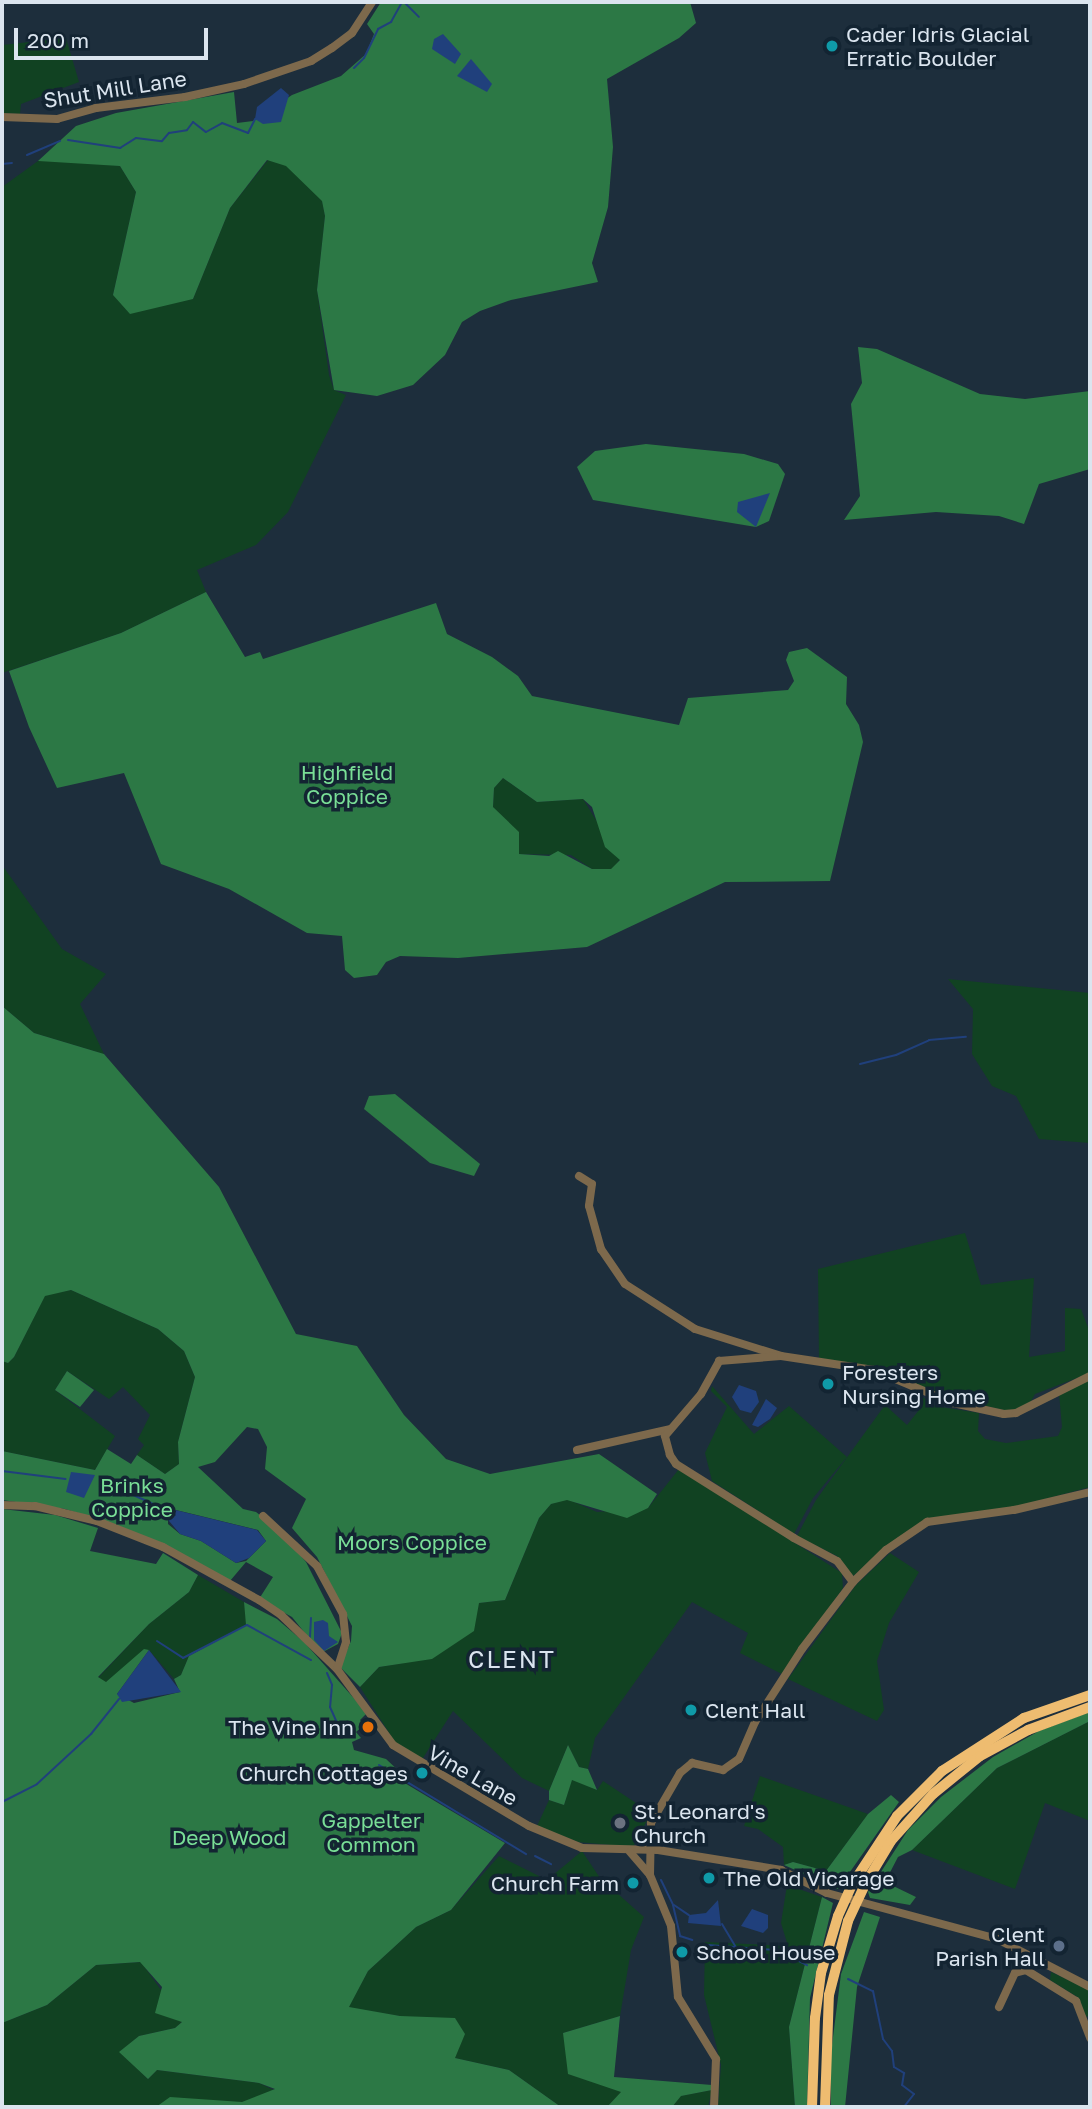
<!DOCTYPE html>
<style>
body{margin:0}
#map{position:relative;width:1092px;height:2109px;overflow:hidden;background:#1d2e3c;font-family:"Golos Text",sans-serif}
div>[style]{position:absolute}
.green>*{inset:0;background:#114222}
.forest>*{inset:0;background:#2c7845}
.water>*{inset:0;background:#20407c}
.stream>*{height:2px;margin:-1px;padding:0 1px;transform-origin:1px;border-radius:1px;background:#20407c}
.minor>*{height:8px;margin:-4px;padding:0 4px;transform-origin:4px;border-radius:4px;background:#7d694c}
.highway>*{height:10px;margin:-5px;padding:0 5px;transform-origin:5px;border-radius:5px;background:#eebc70}
.highway-bridge>*{height:10px;margin:-5px;padding:0 5px;transform-origin:5px;border-radius:5px;background:#eebc70}
.dots>*{width:19px;height:19px;translate:-50% -50%;box-sizing:border-box;border:4px solid #132432;border-radius:50%}
span{translate:-50% -50%;white-space:nowrap;text-align:center;line-height:1.15;-webkit-text-stroke:7px #132432;paint-order:stroke}
.poi-label{font-size:21px;color:#dbe5ef}
.left{translate:0 -50%;text-align:left}
.right{translate:-100% -50%;text-align:right}
.street-label{font-size:21px;color:#dbe5ef}
.park-label{font-size:21px;color:#79de96}
.quarter-label{font-size:24px;color:#dbe5ef;letter-spacing:2px}
.frame{position:absolute;inset:0;border:4px solid #dbe5ef;pointer-events:none}
.scale{position:absolute;left:14px;top:28px;width:194px;height:32px;box-sizing:border-box;border:4px solid #dbe5ef;border-top:0;padding-left:9px;font-size:21px;line-height:24px;white-space:nowrap;color:#dbe5ef;-webkit-text-stroke:5px #132432;paint-order:stroke}
</style>
<div id="map">
<div class="green">
<i style="clip-path:polygon(66px 38px,79px 82px,21px 104px,20px 114px,2px 113px,2px 45px)"></i>
<i style="clip-path:polygon(78px 160px,120px 166px,136px 192px,113px 295px,193px 299px,230px 208px,268px 160px,286px 165px,322px 200px,325px 216px,317px 290px,329px 375px,334px 390px,346px 395px,288px 512px,256px 545px,197px 570px,206px 592px,121px 633px,2px 673px,2px 187px,38px 161px)"></i>
<i style="clip-path:polygon(503px 778px,537px 802px,583px 799px,620px 859px,612px 870px,592px 869px,571px 855px,519px 854px,493px 807px,494px 788px)"></i>
<i style="clip-path:polygon(2px 865px,62px 949px,106px 974px,80px 1004px,104px 1054px,34px 1033px,2px 1006px)"></i>
<i style="clip-path:polygon(948px 979px,1090px 993px,1090px 1143px,1039px 1139px,1016px 1096px,992px 1086px,972px 1054px,973px 1009px)"></i>
<i style="clip-path:polygon(965px 1233px,981px 1285px,1034px 1278px,1029px 1357px,1065px 1351px,1065px 1308px,1081px 1309px,1090px 1333px,1090px 1373px,1035px 1394px,1030px 1403px,1013px 1412px,939px 1396px,884px 1369px,819px 1358px,818px 1269px)"></i>
<i style="clip-path:polygon(71px 1290px,158px 1329px,184px 1351px,195px 1377px,178px 1442px,179px 1464px,165px 1474px,137px 1455px,144px 1445px,138px 1439px,150px 1415px,123px 1387px,109px 1399px,67px 1371px,55px 1390px,115px 1436px,95px 1470px,2px 1451px,2px 1361px,8px 1363px,14px 1357px,45px 1295px)"></i>
<i style="clip-path:polygon(1090px 1380px,1090px 1487px,1015px 1507px,925px 1519px,853px 1576px,837px 1556px,797px 1536px,816px 1500px,885px 1405px,907px 1425px,919px 1410px,920px 1395px,935px 1406px,979px 1413px,978px 1431px,985px 1439px,1006px 1443px,1058px 1436px,1062px 1427px,1059px 1393px)"></i>
<i style="clip-path:polygon(712px 1386px,754px 1434px,789px 1406px,847px 1457px,813px 1498px,794px 1534px,712px 1481px,705px 1453px,727px 1407px,711px 1391px)"></i>
<i style="clip-path:polygon(679px 1469px,842px 1573px,843px 1588px,782px 1674px,740px 1653px,748px 1633px,692px 1602px,595px 1738px,588px 1769px,579px 1767px,568px 1745px,549px 1791px,522px 1778px,453px 1711px,421px 1761px,395px 1742px,360px 1687px,379px 1667px,403px 1663px,479px 1603px,505px 1600px,539px 1518px,551px 1504px,567px 1499px,597px 1512px,648px 1508px)"></i>
<i style="clip-path:polygon(890px 1553px,919px 1572px,889px 1623px,877px 1661px,884px 1710px,877px 1721px,788px 1679px,856px 1585px)"></i>
<i style="clip-path:polygon(198px 1575px,244px 1602px,247px 1625px,189px 1656px,181px 1675px,174px 1679px,149px 1650px,106px 1683px,98px 1678px,149px 1624px,189px 1592px)"></i>
<i style="clip-path:polygon(1090px 1721px,1090px 1821px,1045px 1803px,1015px 1889px,912px 1850px,997px 1768px)"></i>
<i style="clip-path:polygon(760px 1776px,868px 1814px,826px 1871px,793px 1862px,784px 1865px,783px 1847px,758px 1829px,744px 1826px)"></i>
<i style="clip-path:polygon(572px 1779px,597px 1790px,603px 1781px,651px 1813px,633px 1847px,578px 1842px,537px 1826px,549px 1800px,564px 1805px)"></i>
<i style="clip-path:polygon(582px 1851px,600px 1878px,644px 1917px,631px 1950px,620px 2016px,563px 2033px,622px 2092px,607px 2107px,561px 2107px,509px 2070px,455px 2058px,400px 2016px,348px 2008px,368px 1971px,416px 1927px,451px 1910px,499px 1856px,547px 1880px)"></i>
<i style="clip-path:polygon(787px 1885px,822px 1897px,789px 2027px,795px 2107px,718px 2107px,721px 2065px,704px 1995px,705px 1942px,788px 1946px,781px 1923px)"></i>
<i style="clip-path:polygon(141px 1962px,183px 2021px,175px 2028px,139px 2036px,120px 2052px,148px 2079px,157px 2070px,259px 2083px,310px 2107px,2px 2107px,2px 2023px,47px 2005px,96px 1965px)"></i>
<i style="clip-path:polygon(1051px 1972px,1090px 1990px,1090px 2015px,1086px 2017px,1079px 1998px,1050px 1980px)"></i>
<i style="clip-path:polygon(712px 2090px,708px 2107px,672px 2107px,680px 2096px)"></i>
</div>
<div class="forest">
<i style="clip-path:polygon(381px 2px,690px 2px,696px 23px,679px 38px,607px 79px,613px 147px,608px 207px,592px 263px,598px 282px,511px 300px,480px 311px,462px 322px,445px 355px,413px 385px,377px 396px,334px 390px,317px 290px,325px 216px,322px 201px,286px 166px,267px 160px,230px 208px,193px 299px,130px 314px,113px 295px,136px 192px,120px 166px,38px 161px,76px 126px,116px 113px,234px 92px,237px 123px,253px 121px,292px 95px,341px 76px,366px 54px,374px 34px,367px 24px)"></i>
<i style="clip-path:polygon(858px 347px,877px 349px,980px 394px,1025px 399px,1090px 391px,1090px 469px,1039px 484px,1024px 524px,999px 516px,936px 512px,844px 520px,860px 496px,851px 404px,862px 383px)"></i>
<i style="clip-path:polygon(646px 444px,744px 454px,778px 464px,785px 474px,769px 521px,756px 527px,593px 500px,577px 467px,595px 451px)"></i>
<i style="clip-path:polygon(evenodd,206px 592px,245px 657px,260px 652px,263px 659px,436px 603px,447px 634px,492px 657px,518px 676px,532px 696px,679px 725px,688px 698px,788px 690px,794px 681px,786px 660px,789px 652px,807px 648px,847px 677px,846px 704px,859px 725px,863px 742px,830px 881px,725px 882px,587px 947px,458px 958px,400px 956px,386px 962px,377px 975px,354px 978px,345px 970px,342px 936px,307px 933px,229px 889px,161px 864px,124px 773px,57px 788px,29px 727px,9px 671px,121px 633px,206px 592px,503px 778px,537px 802px,583px 799px,592px 807px,605px 847px,620px 860px,611px 869px,592px 869px,558px 851px,549px 856px,519px 854px,519px 832px,493px 807px,494px 788px,503px 778px)"></i>
<i style="clip-path:polygon(evenodd,2px 1006px,34px 1033px,104px 1054px,219px 1187px,296px 1334px,357px 1346px,404px 1415px,446px 1459px,490px 1474px,599px 1454px,657px 1494px,648px 1508px,627px 1518px,567px 1500px,551px 1504px,539px 1518px,505px 1600px,479px 1603px,474px 1631px,432px 1659px,379px 1667px,360px 1687px,340px 1667px,351px 1641px,352px 1626px,317px 1557px,292px 1528px,306px 1499px,265px 1469px,267px 1447px,258px 1429px,247px 1427px,215px 1462px,198px 1467px,243px 1509px,256px 1512px,277px 1528px,306px 1562px,342px 1633px,338px 1644px,321px 1653px,292px 1617px,259px 1599px,273px 1577px,246px 1562px,230px 1581px,108px 1522px,65px 1509px,2px 1500px,2px 1451px,95px 1470px,107px 1449px,131px 1464px,137px 1455px,165px 1474px,179px 1464px,178px 1442px,195px 1377px,184px 1351px,158px 1329px,71px 1290px,45px 1296px,14px 1357px,8px 1363px,2px 1361px,2px 1006px,168px 1508px,258px 1530px,266px 1541px,246px 1561px,236px 1563px,201px 1541px,180px 1534px,168px 1524px,168px 1508px)"></i>
<i style="clip-path:polygon(395px 1094px,480px 1164px,474px 1176px,430px 1163px,364px 1109px,369px 1096px)"></i>
<i style="clip-path:polygon(67px 1371px,94px 1390px,80px 1407px,55px 1390px)"></i>
<i style="clip-path:polygon(2px 1509px,55px 1515px,98px 1528px,90px 1551px,156px 1564px,163px 1553px,198px 1575px,189px 1592px,149px 1624px,98px 1677px,106px 1682px,144px 1649px,149px 1650px,117px 1694px,134px 1703px,180px 1692px,174px 1679px,181px 1675px,189px 1656px,246px 1625px,244px 1602px,277px 1619px,304px 1642px,367px 1713px,360px 1720px,364px 1725px,356px 1732px,361px 1738px,352px 1742px,354px 1750px,386px 1759px,401px 1773px,398px 1779px,505px 1843px,451px 1910px,416px 1927px,368px 1971px,349px 2007px,400px 2016px,455px 2018px,465px 2034px,455px 2058px,509px 2070px,561px 2107px,156px 2107px,170px 2097px,242px 2102px,275px 2089px,259px 2083px,157px 2070px,148px 2079px,119px 2052px,139px 2036px,175px 2028px,182px 2022px,155px 2013px,162px 1987px,140px 1962px,96px 1965px,47px 2005px,2px 2023px)"></i>
<i style="clip-path:polygon(1090px 1712px,1090px 1721px,997px 1768px,912px 1850px,898px 1857px,885px 1882px,916px 1897px,910px 1905px,870px 1898px,868px 1892px,908px 1830px,941px 1797px,993px 1757px,1039px 1731px)"></i>
<i style="clip-path:polygon(568px 1745px,579px 1767px,588px 1769px,597px 1790px,572px 1780px,564px 1805px,549px 1800px,549px 1791px)"></i>
<i style="clip-path:polygon(891px 1795px,899px 1802px,838px 1889px,784px 1865px,793px 1862px,826px 1871px,868px 1814px)"></i>
<i style="clip-path:polygon(822px 1897px,833px 1903px,810px 1998px,807px 2107px,795px 2107px,789px 2027px)"></i>
<i style="clip-path:polygon(864px 1912px,880px 1917px,857px 1987px,845px 2107px,831px 2107px,831px 2053px,841px 1974px)"></i>
<i style="clip-path:polygon(620px 2016px,614px 2077px,712px 2085px,712px 2090px,681px 2096px,672px 2107px,607px 2107px,621px 2092px,568px 2074px,563px 2033px)"></i>
</div>
<div class="water">
<i style="clip-path:polygon(443px 34px,461px 54px,455px 64px,432px 49px,434px 39px)"></i>
<i style="clip-path:polygon(471px 59px,492px 84px,487px 92px,457px 76px)"></i>
<i style="clip-path:polygon(281px 88px,289px 95px,281px 122px,263px 124px,255px 119px,257px 107px)"></i>
<i style="clip-path:polygon(770px 493px,756px 527px,737px 512px,738px 502px)"></i>
<i style="clip-path:polygon(739px 1385px,756px 1391px,759px 1402px,751px 1413px,740px 1410px,732px 1397px)"></i>
<i style="clip-path:polygon(766px 1399px,777px 1408px,770px 1419px,758px 1427px,752px 1425px)"></i>
<i style="clip-path:polygon(71px 1472px,95px 1475px,84px 1498px,66px 1492px)"></i>
<i style="clip-path:polygon(167px 1508px,257px 1530px,266px 1541px,249px 1558px,236px 1563px,201px 1541px,180px 1534px,164px 1515px)"></i>
<i style="clip-path:polygon(323px 1620px,328px 1623px,329px 1636px,338px 1642px,324px 1651px,314px 1640px,314px 1622px)"></i>
<i style="clip-path:polygon(149px 1650px,181px 1692px,122px 1702px,117px 1694px)"></i>
<i style="clip-path:polygon(718px 1900px,721px 1926px,688px 1923px,689px 1915px,706px 1913px)"></i>
<i style="clip-path:polygon(752px 1909px,768px 1915px,768px 1928px,763px 1933px,741px 1926px)"></i>
</div>
<div class="stream">
<i style="left:404px;top:2px;width:21px;rotate:45deg"></i>
<i style="left:354px;top:68px;width:14px;rotate:-45deg"></i>
<i style="left:364px;top:58px;width:32px;rotate:-64deg"></i>
<i style="left:378px;top:29px;width:15px;rotate:-28deg"></i>
<i style="left:391px;top:22px;width:23px;rotate:-61deg"></i>
<i style="left:68px;top:140px;width:53px;rotate:8.7deg"></i>
<i style="left:120px;top:148px;width:19px;rotate:-32deg"></i>
<i style="left:136px;top:138px;width:26px;rotate:7deg"></i>
<i style="left:162px;top:141px;width:11px;rotate:-49deg"></i>
<i style="left:169px;top:133px;width:18px;rotate:-9deg"></i>
<i style="left:187px;top:130px;width:10px;rotate:-53deg"></i>
<i style="left:193px;top:122px;width:16px;rotate:38deg"></i>
<i style="left:206px;top:132px;width:18px;rotate:-29deg"></i>
<i style="left:222px;top:123px;width:28px;rotate:21deg"></i>
<i style="left:248px;top:133px;width:16px;rotate:-63deg"></i>
<i style="left:27px;top:155px;width:36px;rotate:-23deg"></i>
<i style="left:2px;top:164px;width:10px;rotate:-6deg"></i>
<i style="left:860px;top:1064px;width:37px;rotate:-14deg"></i>
<i style="left:896px;top:1055px;width:36px;rotate:-24deg"></i>
<i style="left:929px;top:1040px;width:37px;rotate:-5deg"></i>
<i style="left:2px;top:1471px;width:64px;rotate:7.1deg"></i>
<i style="left:103px;top:1481px;width:67px;rotate:24.7deg"></i>
<i style="left:310px;top:1637px;width:19px;rotate:-87deg"></i>
<i style="left:157px;top:1641px;width:31px;rotate:33deg"></i>
<i style="left:183px;top:1658px;width:72px;rotate:-27.3deg"></i>
<i style="left:247px;top:1625px;width:73px;rotate:28.7deg"></i>
<i style="left:327px;top:1673px;width:13px;rotate:67deg"></i>
<i style="left:332px;top:1685px;width:22px;rotate:95deg"></i>
<i style="left:330px;top:1707px;width:24px;rotate:66deg"></i>
<i style="left:379px;top:1765px;width:172px;rotate:31.2deg"></i>
<i style="left:2px;top:1802px;width:39px;rotate:-27deg"></i>
<i style="left:37px;top:1784px;width:74px;rotate:-42.8deg"></i>
<i style="left:91px;top:1734px;width:45px;rotate:-51.3deg"></i>
<i style="left:535px;top:1856px;width:18px;rotate:27deg"></i>
<i style="left:661px;top:1880px;width:28px;rotate:64deg"></i>
<i style="left:673px;top:1905px;width:32px;rotate:77deg"></i>
<i style="left:680px;top:1936px;width:13px;rotate:18deg"></i>
<i style="left:674px;top:1905px;width:18px;rotate:34deg"></i>
<i style="left:722px;top:1924px;width:27px;rotate:59deg"></i>
<i style="left:708px;top:1945px;width:80px;rotate:4.3deg"></i>
<i style="left:791px;top:1957px;width:18px;rotate:27deg"></i>
<i style="left:848px;top:1979px;width:28px;rotate:26deg"></i>
<i style="left:873px;top:1991px;width:49px;rotate:78.2deg"></i>
<i style="left:883px;top:2039px;width:15px;rotate:53deg"></i>
<i style="left:892px;top:2051px;width:16px;rotate:83deg"></i>
<i style="left:894px;top:2067px;width:12px;rotate:31deg"></i>
<i style="left:904px;top:2073px;width:12px;rotate:99deg"></i>
<i style="left:902px;top:2085px;width:15px;rotate:37deg"></i>
<i style="left:914px;top:2094px;width:16px;rotate:128deg"></i>
</div>
<div class="minor">
<i style="left:2px;top:117px;width:55px;rotate:2.1deg"></i>
<i style="left:57px;top:119px;width:41px;rotate:-15.8deg"></i>
<i style="left:96px;top:108px;width:90px;rotate:-7deg"></i>
<i style="left:185px;top:97px;width:60px;rotate:-12.4deg"></i>
<i style="left:244px;top:84px;width:71px;rotate:-18.9deg"></i>
<i style="left:311px;top:61px;width:25px;rotate:-32deg"></i>
<i style="left:332px;top:48px;width:25px;rotate:-37deg"></i>
<i style="left:352px;top:33px;width:37px;rotate:-57deg"></i>
<i style="left:579px;top:1176px;width:15px;rotate:32deg"></i>
<i style="left:592px;top:1184px;width:22px;rotate:98deg"></i>
<i style="left:589px;top:1206px;width:45px;rotate:74.4deg"></i>
<i style="left:601px;top:1249px;width:42px;rotate:55.6deg"></i>
<i style="left:625px;top:1284px;width:83px;rotate:32.7deg"></i>
<i style="left:695px;top:1329px;width:90px;rotate:17.4deg"></i>
<i style="left:577px;top:1450px;width:95px;rotate:-12.7deg"></i>
<i style="left:2px;top:1505px;width:33px;rotate:2deg"></i>
<i style="left:35px;top:1506px;width:64px;rotate:13.6deg"></i>
<i style="left:97px;top:1521px;width:71px;rotate:21.5deg"></i>
<i style="left:163px;top:1547px;width:110px;rotate:28.9deg"></i>
<i style="left:259px;top:1600px;width:27px;rotate:34deg"></i>
<i style="left:281px;top:1615px;width:78px;rotate:44deg"></i>
<i style="left:337px;top:1669px;width:94px;rotate:53.6deg"></i>
<i style="left:393px;top:1745px;width:158px;rotate:30.8deg"></i>
<i style="left:529px;top:1826px;width:57px;rotate:22.5deg"></i>
<i style="left:582px;top:1848px;width:76px;rotate:1.5deg"></i>
<i style="left:658px;top:1850px;width:125px;rotate:9.2deg"></i>
<i style="left:781px;top:1870px;width:51px;rotate:26.6deg"></i>
<i style="left:827px;top:1893px;width:176px;rotate:15.1deg"></i>
<i style="left:997px;top:1939px;width:105px;rotate:27.3deg"></i>
<i style="left:263px;top:1516px;width:74px;rotate:42.8deg"></i>
<i style="left:317px;top:1566px;width:55px;rotate:61.6deg"></i>
<i style="left:343px;top:1614px;width:28px;rotate:84deg"></i>
<i style="left:346px;top:1642px;width:28px;rotate:108deg"></i>
<i style="left:853px;top:1582px;width:26px;rotate:-127deg"></i>
<i style="left:837px;top:1561px;width:49px;rotate:-151.9deg"></i>
<i style="left:794px;top:1538px;width:139px;rotate:-147.9deg"></i>
<i style="left:676px;top:1464px;width:11px;rotate:-124deg"></i>
<i style="left:670px;top:1455px;width:20px;rotate:-105deg"></i>
<i style="left:665px;top:1436px;width:55px;rotate:-49.4deg"></i>
<i style="left:701px;top:1394px;width:38px;rotate:-61deg"></i>
<i style="left:719px;top:1361px;width:62px;rotate:-4.6deg"></i>
<i style="left:781px;top:1356px;width:94px;rotate:8.6deg"></i>
<i style="left:874px;top:1370px;width:86px;rotate:22.7deg"></i>
<i style="left:953px;top:1403px;width:52px;rotate:12.2deg"></i>
<i style="left:1004px;top:1414px;width:12px;rotate:-5deg"></i>
<i style="left:1016px;top:1413px;width:83px;rotate:-26.6deg"></i>
<i style="left:630px;top:1852px;width:30px;rotate:49deg"></i>
<i style="left:650px;top:1875px;width:55px;rotate:67.6deg"></i>
<i style="left:671px;top:1926px;width:71px;rotate:84.4deg"></i>
<i style="left:678px;top:1997px;width:73px;rotate:58.5deg"></i>
<i style="left:716px;top:2059px;width:48px;rotate:92.4deg"></i>
<i style="left:650px;top:1875px;width:52px;rotate:-88.9deg"></i>
<i style="left:651px;top:1823px;width:58px;rotate:-59.9deg"></i>
<i style="left:680px;top:1773px;width:16px;rotate:-40deg"></i>
<i style="left:692px;top:1763px;width:32px;rotate:13deg"></i>
<i style="left:723px;top:1770px;width:19px;rotate:-35deg"></i>
<i style="left:739px;top:1759px;width:40px;rotate:-66.6deg"></i>
<i style="left:755px;top:1722px;width:87px;rotate:-57.2deg"></i>
<i style="left:802px;top:1649px;width:84px;rotate:-52.7deg"></i>
<i style="left:853px;top:1582px;width:46px;rotate:-44.1deg"></i>
<i style="left:886px;top:1550px;width:50px;rotate:-34.3deg"></i>
<i style="left:927px;top:1522px;width:88px;rotate:-7.9deg"></i>
<i style="left:1014px;top:1510px;width:78px;rotate:-13.3deg"></i>
<i style="left:999px;top:2007px;width:38px;rotate:-65deg"></i>
<i style="left:1015px;top:1973px;width:11px;rotate:-15deg"></i>
<i style="left:1026px;top:1970px;width:59px;rotate:31.8deg"></i>
<i style="left:1076px;top:2001px;width:40px;rotate:69deg"></i>
</div>
<div class="highway">
<i style="left:853px;top:1883px;width:80px;rotate:-56.7deg"></i>
<i style="left:897px;top:1816px;width:64px;rotate:-45deg"></i>
<i style="left:942px;top:1771px;width:98px;rotate:-32.9deg"></i>
<i style="left:1024px;top:1718px;width:70px;rotate:-19.2deg"></i>
<i style="left:864px;top:1886px;width:52px;rotate:-59deg"></i>
<i style="left:891px;top:1841px;width:63px;rotate:-48.2deg"></i>
<i style="left:933px;top:1794px;width:60px;rotate:-39deg"></i>
<i style="left:980px;top:1756px;width:55px;rotate:-28.4deg"></i>
<i style="left:1028px;top:1730px;width:66px;rotate:-20.4deg"></i>
<i style="left:812px;top:2107px;width:89px;rotate:-88.1deg"></i>
<i style="left:815px;top:2018px;width:45px;rotate:-82.4deg"></i>
<i style="left:821px;top:1973px;width:59px;rotate:-73.4deg"></i>
<i style="left:825px;top:2107px;width:112px;rotate:-88deg"></i>
<i style="left:829px;top:1995px;width:76px;rotate:-75.6deg"></i>
</div>
<div class="highway-bridge">
<i style="left:838px;top:1916px;width:36px;rotate:-66deg"></i>
<i style="left:848px;top:1921px;width:38px;rotate:-65deg"></i>
</div>
<div class="dots">
<i style="left:832px;top:46px;background:#0f9aa8"></i>
<i style="left:828px;top:1384px;background:#0f9aa8"></i>
<i style="left:691px;top:1710px;background:#0f9aa8"></i>
<i style="left:368px;top:1727px;background:#e8710a"></i>
<i style="left:422px;top:1773px;background:#0f9aa8"></i>
<i style="left:620px;top:1823px;background:#6b7280"></i>
<i style="left:709px;top:1878px;background:#0f9aa8"></i>
<i style="left:633px;top:1883px;background:#0f9aa8"></i>
<i style="left:1059px;top:1946px;background:#5c6f8a"></i>
<i style="left:682px;top:1952px;background:#0f9aa8"></i>
</div>
<div class="poi-label">
<span class="left" style="left:846px;top:46px">Cader Idris Glacial<br>Erratic Boulder</span>
<span class="left" style="left:842px;top:1384px">Foresters<br>Nursing Home</span>
<span class="left" style="left:705px;top:1710px">Clent Hall</span>
<span class="right" style="left:354px;top:1727px">The Vine Inn</span>
<span class="right" style="left:408px;top:1773px">Church Cottages</span>
<span class="left" style="left:634px;top:1823px">St. Leonard's<br>Church</span>
<span class="left" style="left:723px;top:1878px">The Old Vicarage</span>
<span class="right" style="left:619px;top:1883px">Church Farm</span>
<span class="right" style="left:1045px;top:1946px">Clent<br>Parish Hall</span>
<span class="left" style="left:696px;top:1952px">School House</span>
</div>
<div class="street-label">
<span style="left:115px;top:89px;rotate:-9deg">Shut Mill Lane</span>
<span style="left:473px;top:1775px;rotate:30deg">Vine Lane</span>
</div>
<div class="park-label">
<span style="left:347px;top:784px">Highfield<br>Coppice</span>
<span style="left:132px;top:1497px">Brinks<br>Coppice</span>
<span style="left:412px;top:1542px">Moors Coppice</span>
<span style="left:371px;top:1832px">Gappelter<br>Common</span>
<span style="left:229px;top:1837px">Deep Wood</span>
</div>
<div class="quarter-label">
<span style="left:512px;top:1659px">CLENT</span>
</div>
<div class="frame"></div>
<div class="scale">200 m</div>
</div>
